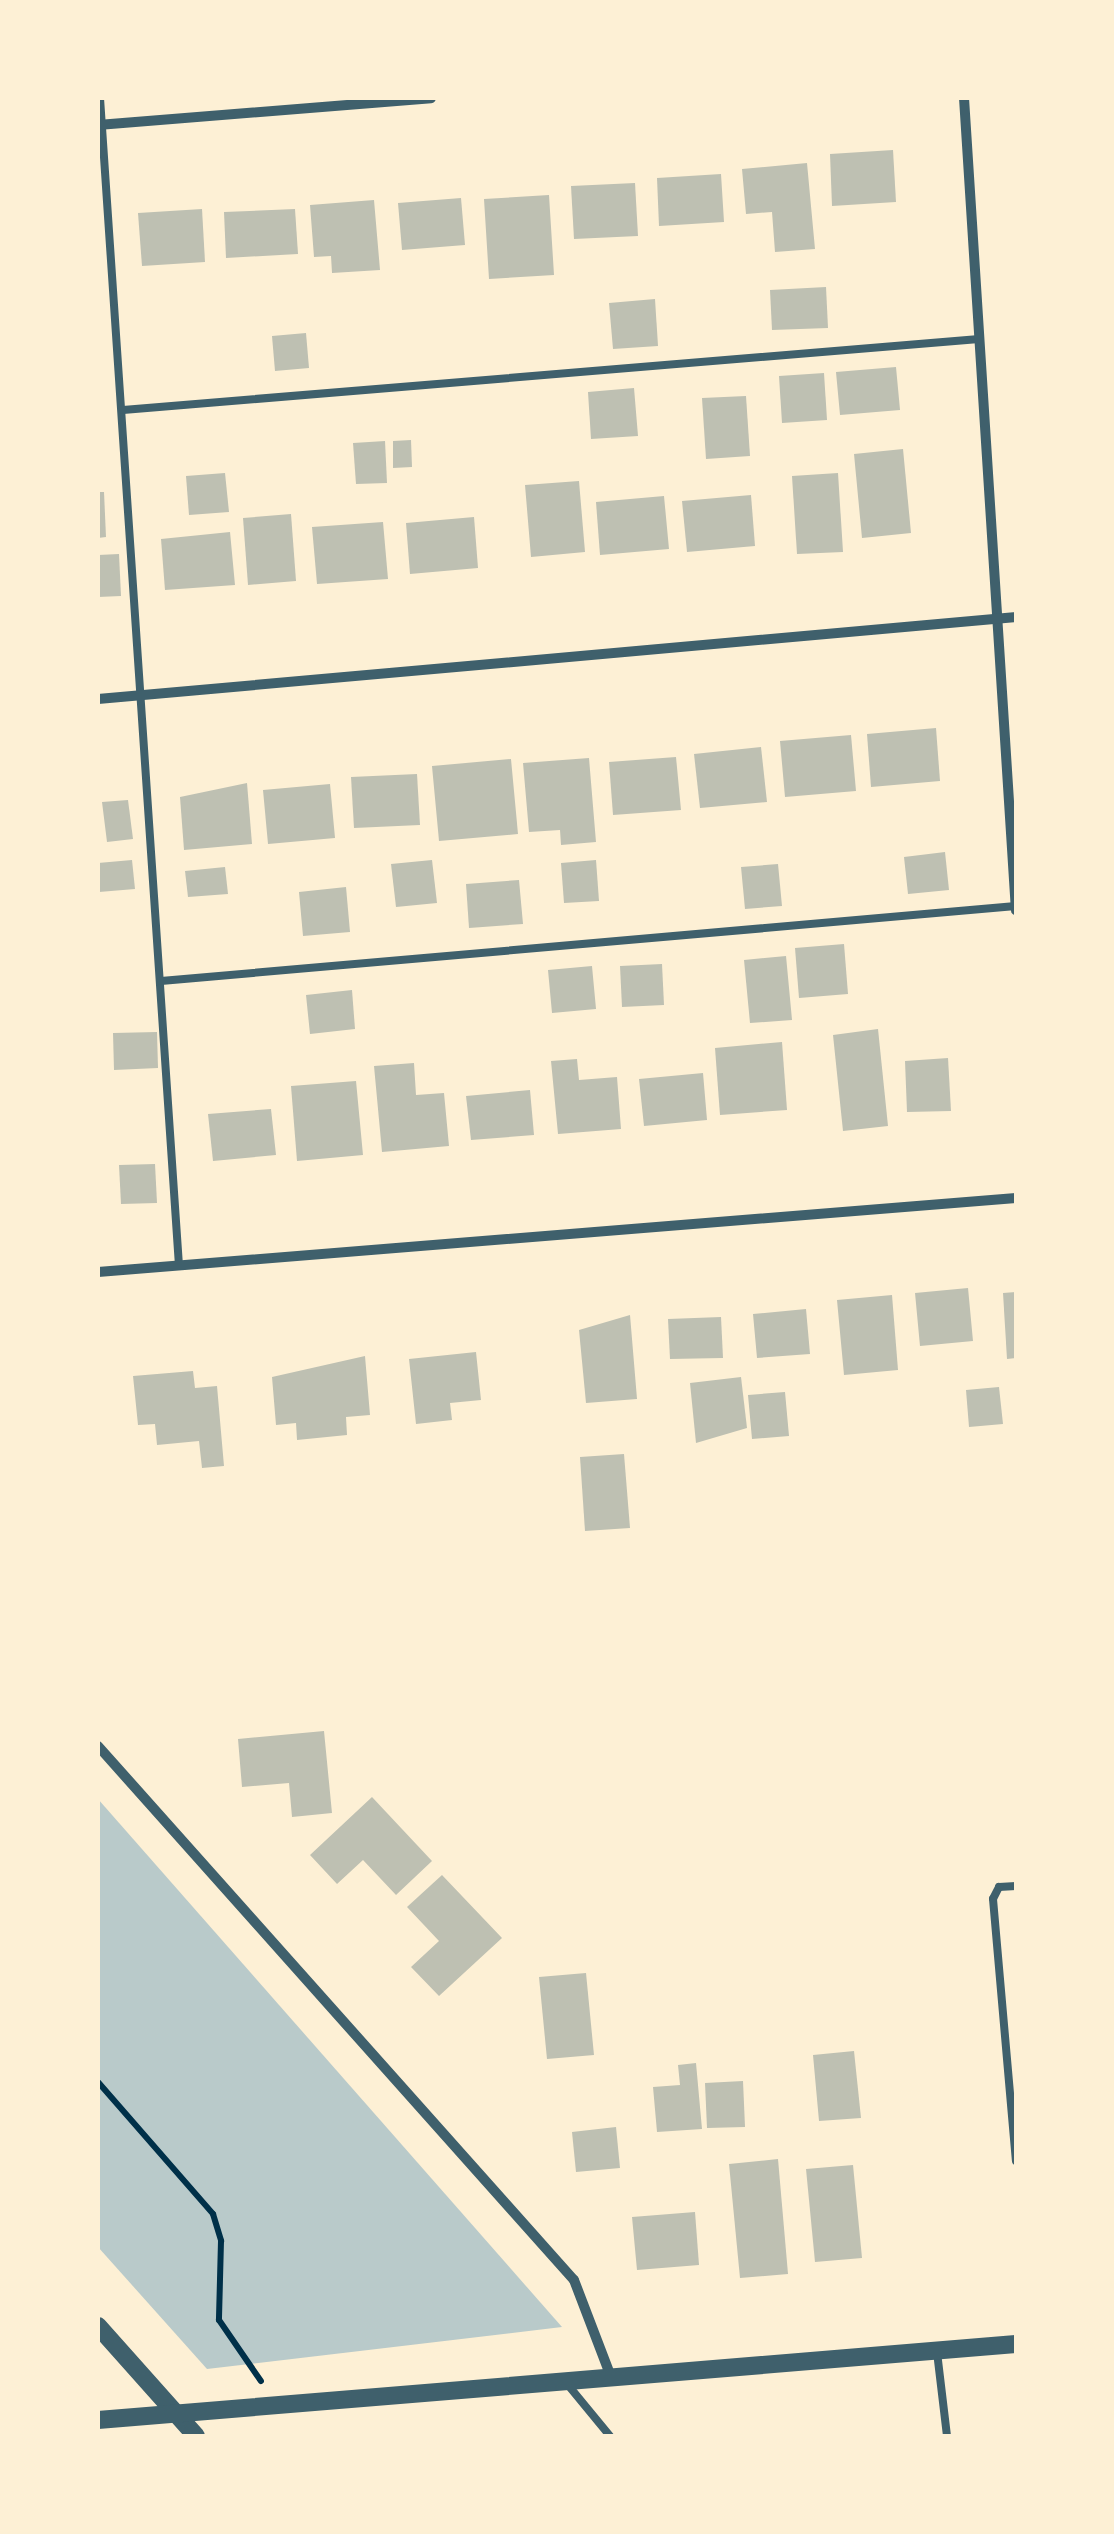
<!DOCTYPE html>
<style>
body{margin:0}
#map{position:relative;width:1114px;height:2534px;overflow:hidden;background:#fdf0d5;font-family:"IBM Plex Sans",sans-serif}
div>[style]{position:absolute}
.green>*{inset:0;background:#b9caca}
.building>*{inset:0;background:#bec0b2}
.path>*{height:6px;margin:-3px;padding:0 3px;transform-origin:3px;border-radius:3px;background:#003049}
.service>*{height:8px;margin:-4px;padding:0 4px;transform-origin:4px;border-radius:4px;background:#3f606c}
.minor>*{height:10px;margin:-5px;padding:0 5px;transform-origin:5px;border-radius:5px;background:#3f606c}
.tertiary>*{height:18px;margin:-9px;padding:0 9px;transform-origin:9px;border-radius:9px;background:#3f606c}
span{translate:-50% -50%;white-space:nowrap;text-align:center;line-height:1.15;-webkit-text-stroke:8px #fdf0d5;paint-order:stroke}
.frame{position:absolute;inset:0;border:100px solid #fdf0d5;pointer-events:none}
</style>
<div id="map">
<div class="green">
<i style="clip-path:polygon(98px 1799px,562px 2327px,207px 2369px,98px 2247px)"></i>
</div>
<div class="building">
<i style="clip-path:polygon(893px 150px,896px 202px,832px 206px,830px 154px)"></i>
<i style="clip-path:polygon(807px 163px,815px 249px,775px 252px,772px 212px,746px 214px,742px 169px)"></i>
<i style="clip-path:polygon(721px 174px,724px 222px,659px 226px,657px 178px)"></i>
<i style="clip-path:polygon(635px 183px,638px 236px,574px 239px,571px 186px)"></i>
<i style="clip-path:polygon(549px 195px,554px 275px,489px 279px,484px 199px)"></i>
<i style="clip-path:polygon(461px 198px,465px 245px,402px 250px,398px 203px)"></i>
<i style="clip-path:polygon(374px 200px,380px 270px,332px 273px,331px 256px,314px 257px,310px 205px)"></i>
<i style="clip-path:polygon(202px 209px,205px 262px,142px 266px,138px 213px)"></i>
<i style="clip-path:polygon(295px 209px,298px 254px,226px 258px,224px 212px)"></i>
<i style="clip-path:polygon(826px 287px,828px 328px,772px 330px,770px 290px)"></i>
<i style="clip-path:polygon(655px 299px,658px 346px,613px 349px,609px 303px)"></i>
<i style="clip-path:polygon(306px 333px,309px 368px,275px 371px,272px 336px)"></i>
<i style="clip-path:polygon(896px 367px,900px 410px,840px 415px,836px 372px)"></i>
<i style="clip-path:polygon(824px 373px,827px 420px,782px 423px,779px 376px)"></i>
<i style="clip-path:polygon(634px 388px,638px 436px,591px 439px,588px 392px)"></i>
<i style="clip-path:polygon(746px 396px,750px 456px,706px 459px,702px 398px)"></i>
<i style="clip-path:polygon(411px 440px,412px 467px,393px 468px,393px 441px)"></i>
<i style="clip-path:polygon(385px 441px,387px 483px,356px 484px,353px 443px)"></i>
<i style="clip-path:polygon(903px 449px,911px 533px,862px 538px,854px 454px)"></i>
<i style="clip-path:polygon(225px 473px,229px 512px,189px 515px,186px 476px)"></i>
<i style="clip-path:polygon(838px 473px,843px 552px,797px 554px,792px 476px)"></i>
<i style="clip-path:polygon(579px 481px,585px 552px,531px 557px,525px 485px)"></i>
<i style="clip-path:polygon(98px 492px,104px 492px,106px 537px,98px 538px)"></i>
<i style="clip-path:polygon(751px 495px,755px 546px,687px 552px,682px 501px)"></i>
<i style="clip-path:polygon(664px 496px,669px 549px,600px 555px,596px 502px)"></i>
<i style="clip-path:polygon(291px 514px,296px 581px,248px 585px,243px 518px)"></i>
<i style="clip-path:polygon(474px 517px,478px 568px,410px 574px,406px 523px)"></i>
<i style="clip-path:polygon(383px 522px,388px 579px,317px 584px,312px 527px)"></i>
<i style="clip-path:polygon(230px 532px,235px 585px,165px 590px,161px 539px)"></i>
<i style="clip-path:polygon(119px 554px,121px 596px,98px 597px,98px 555px)"></i>
<i style="clip-path:polygon(936px 728px,940px 781px,871px 787px,867px 734px)"></i>
<i style="clip-path:polygon(851px 735px,856px 791px,785px 797px,780px 741px)"></i>
<i style="clip-path:polygon(761px 747px,767px 802px,700px 808px,694px 754px)"></i>
<i style="clip-path:polygon(676px 757px,681px 810px,613px 815px,609px 762px)"></i>
<i style="clip-path:polygon(589px 758px,596px 842px,561px 845px,560px 830px,529px 832px,523px 763px)"></i>
<i style="clip-path:polygon(511px 759px,518px 834px,439px 841px,432px 766px)"></i>
<i style="clip-path:polygon(417px 774px,420px 825px,354px 828px,351px 777px)"></i>
<i style="clip-path:polygon(247px 783px,252px 844px,184px 850px,180px 797px)"></i>
<i style="clip-path:polygon(330px 784px,335px 838px,268px 844px,263px 790px)"></i>
<i style="clip-path:polygon(128px 800px,133px 839px,107px 842px,102px 802px)"></i>
<i style="clip-path:polygon(945px 852px,949px 890px,908px 894px,904px 857px)"></i>
<i style="clip-path:polygon(132px 860px,135px 889px,99px 892px,98px 863px)"></i>
<i style="clip-path:polygon(432px 860px,437px 903px,396px 907px,391px 864px)"></i>
<i style="clip-path:polygon(596px 860px,599px 901px,564px 903px,561px 863px)"></i>
<i style="clip-path:polygon(778px 864px,782px 906px,745px 909px,741px 867px)"></i>
<i style="clip-path:polygon(225px 867px,228px 894px,188px 897px,185px 871px)"></i>
<i style="clip-path:polygon(519px 880px,523px 924px,469px 928px,466px 884px)"></i>
<i style="clip-path:polygon(346px 887px,350px 932px,303px 936px,299px 892px)"></i>
<i style="clip-path:polygon(844px 944px,848px 994px,799px 998px,795px 948px)"></i>
<i style="clip-path:polygon(786px 956px,792px 1020px,750px 1023px,744px 960px)"></i>
<i style="clip-path:polygon(662px 964px,664px 1005px,622px 1007px,620px 966px)"></i>
<i style="clip-path:polygon(592px 966px,596px 1009px,552px 1013px,548px 970px)"></i>
<i style="clip-path:polygon(352px 990px,355px 1029px,310px 1034px,306px 995px)"></i>
<i style="clip-path:polygon(878px 1029px,888px 1126px,843px 1131px,833px 1035px)"></i>
<i style="clip-path:polygon(157px 1032px,158px 1068px,114px 1070px,113px 1033px)"></i>
<i style="clip-path:polygon(782px 1042px,787px 1110px,720px 1115px,715px 1048px)"></i>
<i style="clip-path:polygon(948px 1058px,951px 1111px,907px 1112px,905px 1061px)"></i>
<i style="clip-path:polygon(577px 1059px,579px 1080px,617px 1077px,621px 1129px,558px 1134px,551px 1061px)"></i>
<i style="clip-path:polygon(414px 1063px,416px 1095px,444px 1093px,449px 1146px,382px 1152px,374px 1066px)"></i>
<i style="clip-path:polygon(703px 1073px,707px 1120px,644px 1126px,639px 1079px)"></i>
<i style="clip-path:polygon(356px 1081px,363px 1155px,297px 1161px,291px 1086px)"></i>
<i style="clip-path:polygon(530px 1090px,534px 1135px,471px 1140px,466px 1096px)"></i>
<i style="clip-path:polygon(271px 1109px,276px 1155px,213px 1161px,208px 1114px)"></i>
<i style="clip-path:polygon(155px 1164px,157px 1203px,121px 1204px,119px 1165px)"></i>
<i style="clip-path:polygon(968px 1288px,973px 1341px,920px 1346px,915px 1293px)"></i>
<i style="clip-path:polygon(1016px 1292px,1016px 1358px,1007px 1359px,1003px 1293px)"></i>
<i style="clip-path:polygon(892px 1295px,898px 1370px,844px 1375px,837px 1300px)"></i>
<i style="clip-path:polygon(806px 1309px,810px 1354px,757px 1358px,753px 1314px)"></i>
<i style="clip-path:polygon(630px 1315px,637px 1399px,586px 1403px,579px 1330px)"></i>
<i style="clip-path:polygon(721px 1317px,723px 1358px,670px 1359px,668px 1319px)"></i>
<i style="clip-path:polygon(476px 1352px,481px 1400px,450px 1403px,452px 1420px,416px 1424px,409px 1359px)"></i>
<i style="clip-path:polygon(365px 1356px,370px 1415px,346px 1417px,347px 1435px,297px 1440px,296px 1423px,276px 1425px,272px 1377px)"></i>
<i style="clip-path:polygon(193px 1371px,195px 1388px,217px 1386px,224px 1466px,202px 1468px,199px 1441px,157px 1445px,155px 1424px,138px 1425px,133px 1376px)"></i>
<i style="clip-path:polygon(741px 1377px,747px 1428px,696px 1443px,690px 1383px)"></i>
<i style="clip-path:polygon(999px 1387px,1003px 1424px,969px 1427px,966px 1390px)"></i>
<i style="clip-path:polygon(785px 1392px,789px 1436px,752px 1439px,748px 1395px)"></i>
<i style="clip-path:polygon(624px 1454px,630px 1528px,585px 1531px,580px 1457px)"></i>
<i style="clip-path:polygon(324px 1731px,332px 1813px,292px 1817px,289px 1783px,242px 1787px,238px 1739px)"></i>
<i style="clip-path:polygon(372px 1797px,432px 1861px,396px 1895px,363px 1860px,337px 1884px,310px 1855px)"></i>
<i style="clip-path:polygon(442px 1875px,502px 1938px,439px 1996px,411px 1967px,439px 1941px,407px 1907px)"></i>
<i style="clip-path:polygon(586px 1973px,594px 2055px,547px 2059px,539px 1977px)"></i>
<i style="clip-path:polygon(854px 2051px,861px 2118px,819px 2121px,813px 2055px)"></i>
<i style="clip-path:polygon(696px 2063px,702px 2129px,657px 2132px,653px 2087px,680px 2085px,678px 2065px)"></i>
<i style="clip-path:polygon(743px 2081px,745px 2127px,707px 2128px,705px 2083px)"></i>
<i style="clip-path:polygon(616px 2127px,620px 2168px,576px 2172px,572px 2132px)"></i>
<i style="clip-path:polygon(778px 2159px,788px 2274px,740px 2278px,729px 2164px)"></i>
<i style="clip-path:polygon(853px 2165px,862px 2258px,815px 2262px,806px 2169px)"></i>
<i style="clip-path:polygon(695px 2212px,699px 2265px,637px 2270px,632px 2217px)"></i>
</div>
<div class="path">
<i style="left:98px;top:2082px;width:175px;rotate:48.9deg"></i>
<i style="left:213px;top:2214px;width:28px;rotate:73deg"></i>
<i style="left:221px;top:2241px;width:79px;rotate:91.5deg"></i>
<i style="left:219px;top:2320px;width:74px;rotate:55.5deg"></i>
</div>
<div class="service">
<i style="left:100px;top:98px;width:1170px;rotate:86.13deg"></i>
<i style="left:123px;top:410px;width:859px;rotate:-4.74deg"></i>
<i style="left:161px;top:981px;width:858px;rotate:-5.01deg"></i>
<i style="left:1016px;top:1886px;width:17px;rotate:177deg"></i>
<i style="left:999px;top:1887px;width:13px;rotate:117deg"></i>
<i style="left:993px;top:1899px;width:263px;rotate:85deg"></i>
<i style="left:937px;top:2352px;width:85px;rotate:83.2deg"></i>
<i style="left:568px;top:2385px;width:66px;rotate:50.5deg"></i>
</div>
<div class="minor">
<i style="left:964px;top:98px;width:814px;rotate:86.34deg"></i>
<i style="left:98px;top:125px;width:334px;rotate:-4.6deg"></i>
<i style="left:98px;top:699px;width:922px;rotate:-5.1deg"></i>
<i style="left:98px;top:1272px;width:921px;rotate:-4.61deg"></i>
<i style="left:98px;top:1746px;width:715px;rotate:48.29deg"></i>
<i style="left:574px;top:2280px;width:104px;rotate:69.1deg"></i>
</div>
<div class="tertiary">
<i style="left:98px;top:2326px;width:147px;rotate:48.3deg"></i>
<i style="left:98px;top:2420px;width:921px;rotate:-4.73deg"></i>
</div>
<div class="frame"></div>
</div>
